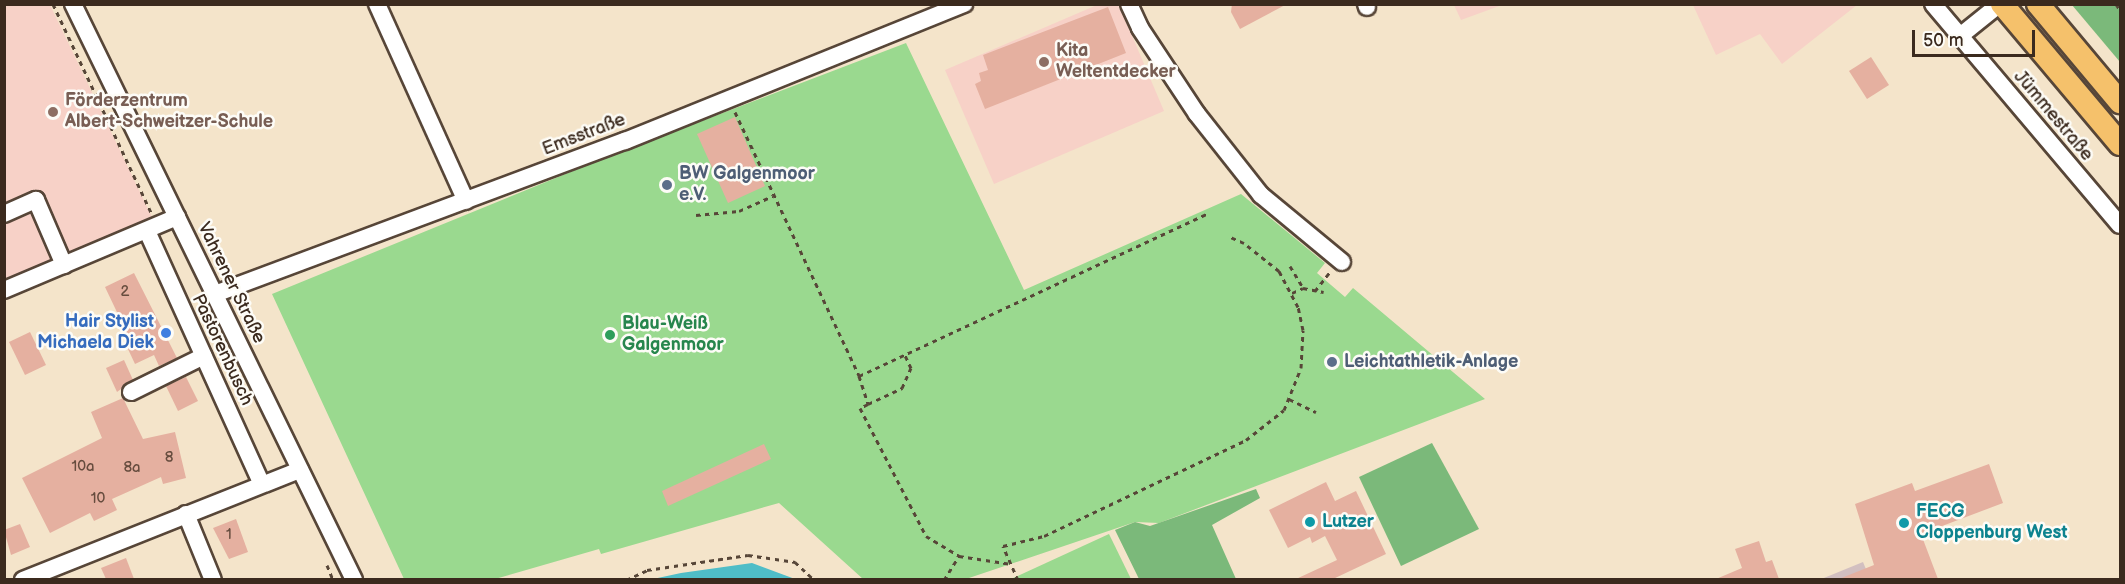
<!DOCTYPE html>
<meta charset="utf-8">
<style>
body{margin:0}
#map{position:relative;width:2125px;height:584px;overflow:hidden;background:#f4e4ca;font-family:"Balsamiq Sans",sans-serif}
div>[style]{position:absolute}
.built>*{inset:0;background:#f7d1c7}
.industrial>*{inset:0;background:#d2bfc0}
.green>*{inset:0;background:#9ad98f}
.forest>*{inset:0;background:#7bb97a}
.water>*{inset:0;background:#4fbdc7}
.building>*{inset:0;background:#e5b0a0}
.path>*{height:3px;margin-top:-1.5px;transform-origin:0;background:repeating-linear-gradient(90deg,#574638 0 4.5px,transparent 0 9px)}
.roads{filter:drop-shadow(2px 0 #574638) drop-shadow(-2px 0 #574638) drop-shadow(0 2px #574638) drop-shadow(0 -2px #574638)}
.minor>*{height:16px;margin:-8px;padding:0 8px;transform-origin:8px;border-radius:8px;background:#fff}
.highway>*{height:22px;margin:-11px;padding:0 11px;transform-origin:11px;border-radius:11px;background:#f5c16b}
.dots>*{width:16px;height:16px;translate:-50% -50%;box-sizing:border-box;border:3px solid #fdfcf7;border-radius:50%}
span{translate:-50% -50%;white-space:nowrap;text-align:center;line-height:1.15;-webkit-text-stroke:5px #fdfcf7;paint-order:stroke}
.number-label{font-size:15px;color:#664c3e}
.number-label span{-webkit-text-stroke-width:0}
.education-label{font-size:18px;color:#785e54;font-weight:700}
.left{translate:0 -50%;text-align:left}
.street-label{font-size:18px;color:#3b2a1e}
.service-label{font-size:18px;color:#4e5e75;font-weight:700}
.shop-label{font-size:18px;color:#366cbe;font-weight:700}
.right{translate:-100% -50%;text-align:right}
.leisure-label{font-size:18px;color:#27864d;font-weight:700}
.culture-label{font-size:18px;color:#0d838f;font-weight:700}
.frame{position:absolute;inset:0;border:6px solid #3b2a1e;pointer-events:none}
.scale{position:absolute;left:1912px;top:30px;width:123px;height:27px;box-sizing:border-box;border:3px solid #3b2a1e;border-top:0;padding-left:8px;font-size:18px;line-height:21px;white-space:nowrap;color:#3b2a1e;-webkit-text-stroke:4px #fdfcf7;paint-order:stroke}
</style>
<div id="map">
<div class="built">
<i style="clip-path:polygon(5px 5px,50px 5px,153px 219px,5px 281px)"></i>
<i style="clip-path:polygon(1097px 5px,1119px 5px,1164px 111px,994px 184px,945px 70px)"></i>
<i style="clip-path:polygon(1454px 5px,1502px 5px,1461px 20px)"></i>
<i style="clip-path:polygon(1693px 5px,1857px 5px,1782px 64px,1760px 34px,1716px 55px)"></i>
</div>
<div class="industrial">
<i style="clip-path:polygon(1863px 562px,1870px 579px,1819px 580px)"></i>
</div>
<div class="green">
<i style="clip-path:polygon(906px 43px,1024px 290px,1241px 194px,1325px 263px,1317px 273px,1345px 297px,1353px 288px,1485px 399px,1159px 523px,1135px 522px,966px 579px,863px 579px,779px 503px,601px 554px,599px 549px,495px 579px,404px 579px,272px 294px,607px 157px)"></i>
<i style="clip-path:polygon(1109px 534px,1131px 579px,1011px 579px)"></i>
</div>
<div class="forest">
<i style="clip-path:polygon(2072px 5px,2120px 5px,2120px 62px)"></i>
<i style="clip-path:polygon(1432px 443px,1479px 529px,1401px 566px,1359px 477px)"></i>
<i style="clip-path:polygon(1256px 489px,1260px 498px,1212px 525px,1236px 579px,1139px 579px,1115px 530px,1135px 522px,1150px 526px)"></i>
</div>
<div class="water">
<i style="clip-path:polygon(752px 563px,795px 579px,653px 579px,681px 573px)"></i>
</div>
<div class="building">
<i style="clip-path:polygon(1232px 4px,1287px 4px,1240px 29px,1231px 12px)"></i>
<i style="clip-path:polygon(1108px 7px,1126px 53px,985px 109px,975px 84px,981px 81px,979px 73px,988px 70px,983px 55px)"></i>
<i style="clip-path:polygon(1871px 57px,1889px 85px,1867px 99px,1849px 71px)"></i>
<i style="clip-path:polygon(735px 117px,765px 186px,728px 203px,697px 134px)"></i>
<i style="clip-path:polygon(134px 273px,177px 358px,159px 366px,154px 355px,135px 364px,120px 332px,125px 329px,105px 287px)"></i>
<i style="clip-path:polygon(30px 332px,46px 365px,25px 375px,9px 342px)"></i>
<i style="clip-path:polygon(124px 360px,133px 380px,117px 392px,106px 368px)"></i>
<i style="clip-path:polygon(186px 377px,198px 401px,178px 411px,166px 386px)"></i>
<i style="clip-path:polygon(123px 398px,143px 439px,175px 432px,186px 478px,163px 484px,161px 477px,112px 499px,117px 510px,94px 521px,90px 513px,50px 533px,22px 478px,102px 438px,91px 412px)"></i>
<i style="clip-path:polygon(764px 444px,771px 459px,668px 506px,662px 491px)"></i>
<i style="clip-path:polygon(1989px 464px,2003px 503px,1921px 534px,1938px 579px,1839px 579px,1874px 565px,1855px 504px,1912px 483px,1915px 491px)"></i>
<i style="clip-path:polygon(1326px 482px,1335px 501px,1356px 491px,1386px 554px,1333px 579px,1296px 579px,1337px 560px,1325px 536px,1312px 543px,1310px 537px,1288px 548px,1269px 510px)"></i>
<i style="clip-path:polygon(236px 519px,248px 552px,229px 559px,213px 528px)"></i>
<i style="clip-path:polygon(20px 524px,30px 547px,11px 555px,4px 530px)"></i>
<i style="clip-path:polygon(1759px 541px,1766px 562px,1772px 560px,1779px 579px,1716px 579px,1742px 568px,1735px 549px)"></i>
<i style="clip-path:polygon(126px 558px,134px 579px,106px 579px,101px 568px)"></i>
</div>
<div class="path">
<i style="left:53px;top:4px;width:230px;rotate:64.8deg"></i>
<i style="left:2116px;top:4px;width:7px;rotate:56deg"></i>
<i style="left:735px;top:112px;width:292px;rotate:64.8deg"></i>
<i style="left:859px;top:376px;width:29px;rotate:72deg"></i>
<i style="left:868px;top:404px;width:9px;rotate:153deg"></i>
<i style="left:860px;top:408px;width:144px;rotate:62.7deg"></i>
<i style="left:926px;top:536px;width:39px;rotate:31deg"></i>
<i style="left:959px;top:556px;width:53px;rotate:8.7deg"></i>
<i style="left:696px;top:215px;width:43px;rotate:-5.3deg"></i>
<i style="left:739px;top:211px;width:37px;rotate:-24deg"></i>
<i style="left:1290px;top:266px;width:26px;rotate:59deg"></i>
<i style="left:1303px;top:288px;width:21px;rotate:11deg"></i>
<i style="left:1315px;top:291px;width:23px;rotate:-52deg"></i>
<i style="left:1292px;top:293px;width:12px;rotate:-24deg"></i>
<i style="left:859px;top:376px;width:386px;rotate:-25deg"></i>
<i style="left:1289px;top:399px;width:30px;rotate:26deg"></i>
<i style="left:868px;top:404px;width:38px;rotate:-25deg"></i>
<i style="left:902px;top:388px;width:22px;rotate:-66deg"></i>
<i style="left:911px;top:368px;width:14px;rotate:-115deg"></i>
<i style="left:327px;top:565px;width:16px;rotate:68deg"></i>
<i style="left:626px;top:580px;width:23px;rotate:-25deg"></i>
<i style="left:647px;top:570px;width:102px;rotate:-8.4deg"></i>
<i style="left:748px;top:555px;width:48px;rotate:8.5deg"></i>
<i style="left:795px;top:562px;width:26px;rotate:43deg"></i>
<i style="left:944px;top:580px;width:28px;rotate:-58deg"></i>
<i style="left:1018px;top:580px;width:37px;rotate:-114deg"></i>
<i style="left:1003px;top:546px;width:42px;rotate:-13.7deg"></i>
<i style="left:1044px;top:536px;width:224px;rotate:-25.4deg"></i>
<i style="left:1246px;top:440px;width:48px;rotate:-38.3deg"></i>
<i style="left:1284px;top:410px;width:45px;rotate:-68deg"></i>
<i style="left:1301px;top:368px;width:38px;rotate:-87deg"></i>
<i style="left:1303px;top:330px;width:24px;rotate:-102deg"></i>
<i style="left:1298px;top:307px;width:41px;rotate:-117.8deg"></i>
<i style="left:1279px;top:271px;width:45px;rotate:-141.3deg"></i>
<i style="left:1244px;top:243px;width:17px;rotate:-156deg"></i>
</div>
<div class="roads">
<div class="minor">
<i style="left:73px;top:4px;width:641px;rotate:63.99deg"></i>
<i style="left:377px;top:4px;width:216px;rotate:65.7deg"></i>
<i style="left:1129px;top:4px;width:26px;rotate:65deg"></i>
<i style="left:1140px;top:28px;width:103px;rotate:56.5deg"></i>
<i style="left:1197px;top:114px;width:103px;rotate:51.7deg"></i>
<i style="left:1261px;top:195px;width:105px;rotate:39.6deg"></i>
<i style="left:1366px;top:4px;width:3px;rotate:72deg"></i>
<i style="left:1933px;top:4px;width:289px;rotate:49.8deg"></i>
<i style="left:1960px;top:36px;width:51px;rotate:-38.7deg"></i>
<i style="left:4px;top:214px;width:35px;rotate:-24deg"></i>
<i style="left:36px;top:200px;width:71px;rotate:66.7deg"></i>
<i style="left:147px;top:231px;width:278px;rotate:65.6deg"></i>
<i style="left:4px;top:290px;width:188px;rotate:-22.9deg"></i>
<i style="left:215px;top:294px;width:438px;rotate:-20.5deg"></i>
<i style="left:625px;top:141px;width:366px;rotate:-22deg"></i>
<i style="left:131px;top:392px;width:81px;rotate:-26.3deg"></i>
<i style="left:186px;top:514px;width:71px;rotate:67.8deg"></i>
<i style="left:23px;top:580px;width:298px;rotate:-21.7deg"></i>
</div>
<div class="highway">
<i style="left:2002px;top:4px;width:183px;rotate:49.9deg"></i>
<i style="left:2038px;top:4px;width:128px;rotate:50.1deg"></i>
</div>
</div>
<div class="dots">
<i style="left:1044px;top:62px;background:#8d6e63"></i>
<i style="left:53px;top:112px;background:#8d6e63"></i>
<i style="left:667px;top:185px;background:#5c6f8a"></i>
<i style="left:166px;top:333px;background:#3f7fe0"></i>
<i style="left:610px;top:335px;background:#2e9e5b"></i>
<i style="left:1332px;top:362px;background:#5c6f8a"></i>
<i style="left:1310px;top:522px;background:#0f9aa8"></i>
<i style="left:1904px;top:523px;background:#0f9aa8"></i>
</div>
<div class="number-label">
<span style="left:125px;top:292px">2</span>
<span style="left:169px;top:458px">8</span>
<span style="left:83px;top:467px">10a</span>
<span style="left:132px;top:468px">8a</span>
<span style="left:98px;top:499px">10</span>
<span style="left:229px;top:535px">1</span>
</div>
<div class="education-label">
<span class="left" style="left:1056px;top:62px">Kita<br>Weltentdecker</span>
<span class="left" style="left:65px;top:112px">Förderzentrum<br>Albert-Schweitzer-Schule</span>
</div>
<div class="street-label">
<span style="left:2053px;top:116px;rotate:50deg">Jümmestraße</span>
<span style="left:584px;top:135px;rotate:-21deg">Emsstraße</span>
<span style="left:231px;top:283px;rotate:64deg">Vahrener Straße</span>
<span style="left:222px;top:350px;rotate:65deg">Pastorenbusch</span>
</div>
<div class="service-label">
<span class="left" style="left:679px;top:185px">BW Galgenmoor<br>e.V.</span>
<span class="left" style="left:1344px;top:362px">Leichtathletik-Anlage</span>
</div>
<div class="shop-label">
<span class="right" style="left:154px;top:333px">Hair Stylist<br>Michaela Diek</span>
</div>
<div class="leisure-label">
<span class="left" style="left:622px;top:335px">Blau-Weiß<br>Galgenmoor</span>
</div>
<div class="culture-label">
<span class="left" style="left:1916px;top:523px">FECG<br>Cloppenburg West</span>
<span class="left" style="left:1322px;top:522px">Lutzer</span>
</div>
<div class="frame"></div>
<div class="scale">50 m</div>
</div>
